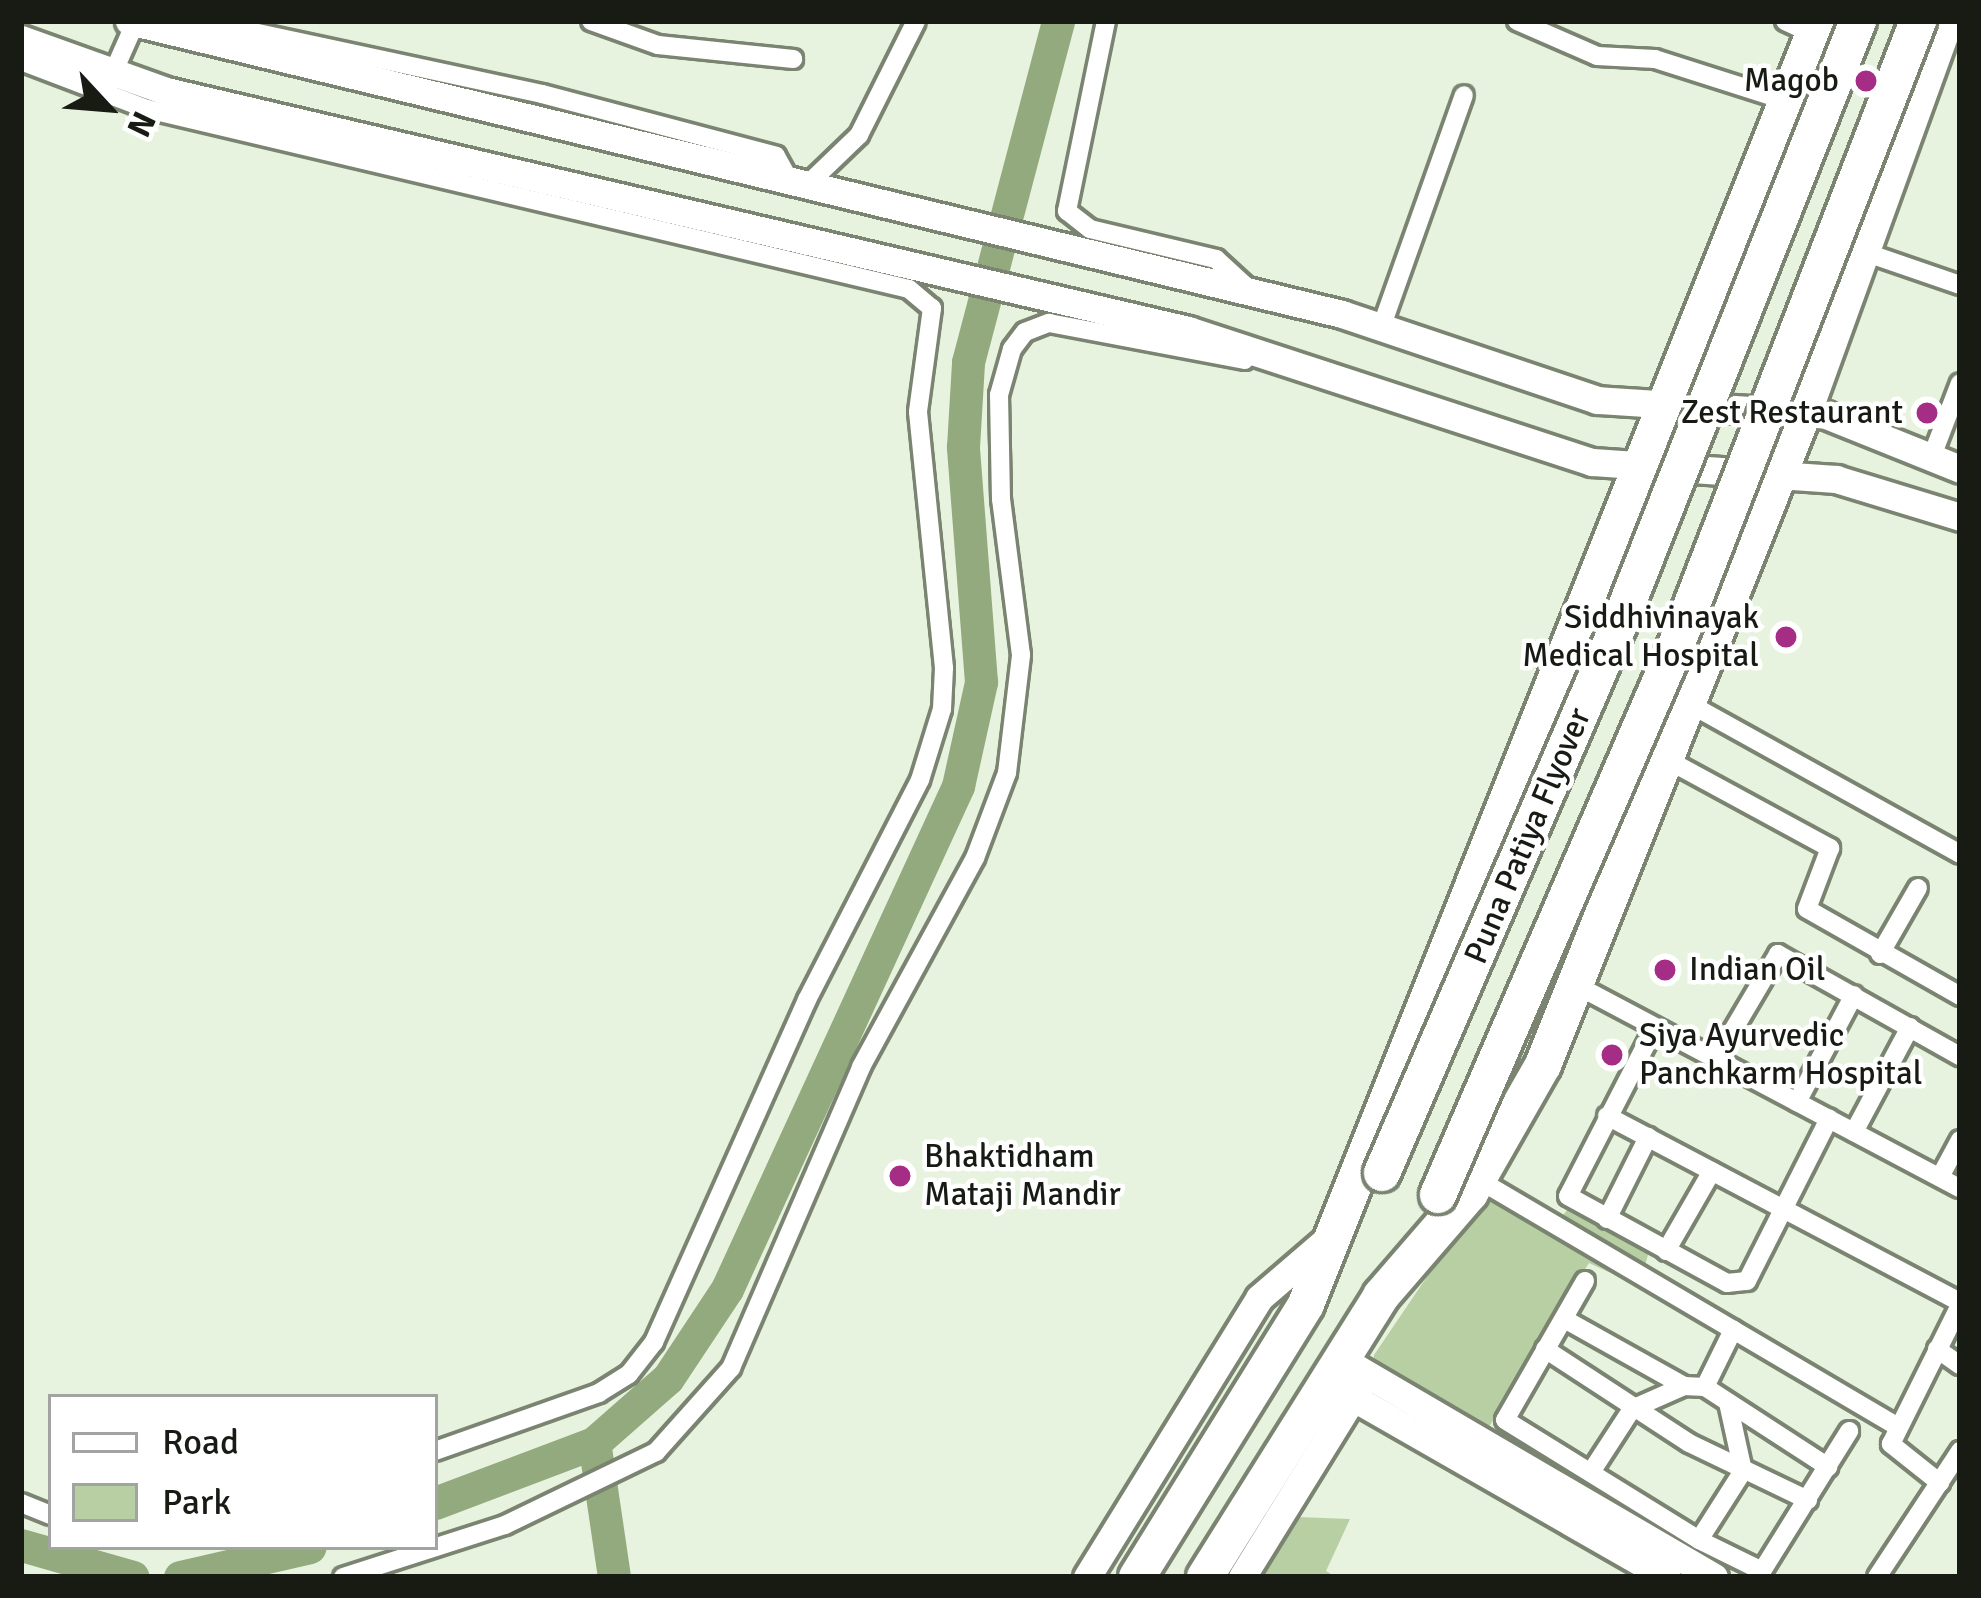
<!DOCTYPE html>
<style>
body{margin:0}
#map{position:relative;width:1981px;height:1598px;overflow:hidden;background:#e7f3de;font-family:Signika,sans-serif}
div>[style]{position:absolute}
.green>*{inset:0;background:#b7cfa2}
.river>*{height:33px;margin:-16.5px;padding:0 16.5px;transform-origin:16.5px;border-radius:16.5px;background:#92aa7d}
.roads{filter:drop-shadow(3px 0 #7a8471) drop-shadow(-3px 0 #7a8471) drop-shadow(0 3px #7a8471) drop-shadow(0 -3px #7a8471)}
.street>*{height:18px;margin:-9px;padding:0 9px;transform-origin:9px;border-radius:9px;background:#fff}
.secondary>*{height:27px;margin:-13.5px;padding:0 13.5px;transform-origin:13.5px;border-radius:13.5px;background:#fff}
.highway>*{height:36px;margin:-18px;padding:0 18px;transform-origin:18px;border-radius:18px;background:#fff}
.bridges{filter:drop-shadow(3px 0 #7a8471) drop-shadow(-3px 0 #7a8471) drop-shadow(0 3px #7a8471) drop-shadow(0 -3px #7a8471)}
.highway-bridge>*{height:36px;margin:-18px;padding:0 18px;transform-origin:18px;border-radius:18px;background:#fff}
.dots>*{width:33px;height:33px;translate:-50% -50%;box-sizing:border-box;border:6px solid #fff;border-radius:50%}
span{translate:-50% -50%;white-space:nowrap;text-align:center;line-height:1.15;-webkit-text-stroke:9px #fff;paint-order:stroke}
.poi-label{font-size:33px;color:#171b14}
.right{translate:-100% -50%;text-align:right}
.left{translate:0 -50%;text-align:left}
.street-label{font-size:33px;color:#171b14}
.frame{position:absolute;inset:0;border:24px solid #171b14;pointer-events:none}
.legend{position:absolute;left:48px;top:1394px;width:390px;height:156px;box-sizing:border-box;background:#fff;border:3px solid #a2a4a1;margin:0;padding:15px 21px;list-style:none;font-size:36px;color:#171b14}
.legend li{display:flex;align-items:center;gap:24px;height:60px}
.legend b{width:60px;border:3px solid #a2a4a1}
.north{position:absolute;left:48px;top:48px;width:120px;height:120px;-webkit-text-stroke:9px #fff;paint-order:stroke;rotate:116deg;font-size:33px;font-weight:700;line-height:48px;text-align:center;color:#171b14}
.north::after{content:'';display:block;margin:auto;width:42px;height:54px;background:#171b14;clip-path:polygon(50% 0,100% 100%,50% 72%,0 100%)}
</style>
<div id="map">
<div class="green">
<i style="clip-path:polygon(1483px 1194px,1550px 1234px,1569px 1207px,1650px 1248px,1639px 1286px,1589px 1263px,1478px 1445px,1691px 1569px,1686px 1577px,1637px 1577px,1365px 1421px,1374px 1355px)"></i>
<i style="clip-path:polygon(1297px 1517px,1350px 1519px,1326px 1571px,1336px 1577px,1255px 1577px)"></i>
</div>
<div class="river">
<i style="left:595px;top:1448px;width:130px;rotate:81.6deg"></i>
<i style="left:435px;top:1503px;width:170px;rotate:-20.7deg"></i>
<i style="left:594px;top:1443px;width:98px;rotate:-41.3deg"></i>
<i style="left:668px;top:1378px;width:107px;rotate:-56.5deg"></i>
<i style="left:727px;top:1289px;width:554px;rotate:-65.33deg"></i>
<i style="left:958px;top:786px;width:107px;rotate:-77.5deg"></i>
<i style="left:981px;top:682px;width:236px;rotate:-94.4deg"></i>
<i style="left:963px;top:447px;width:85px;rotate:-86.6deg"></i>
<i style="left:968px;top:362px;width:353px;rotate:-75.2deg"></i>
<i style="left:21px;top:1545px;width:116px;rotate:15.9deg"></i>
<i style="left:180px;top:1577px;width:133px;rotate:-13deg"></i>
</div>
<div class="roads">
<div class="street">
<i style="left:202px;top:21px;width:348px;rotate:12.1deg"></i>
<i style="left:542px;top:94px;width:242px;rotate:14.8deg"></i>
<i style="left:776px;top:156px;width:31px;rotate:61deg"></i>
<i style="left:591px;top:21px;width:71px;rotate:19.7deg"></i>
<i style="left:658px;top:45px;width:136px;rotate:5.9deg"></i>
<i style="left:1106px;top:21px;width:194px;rotate:101.6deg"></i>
<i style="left:1067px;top:211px;width:29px;rotate:38deg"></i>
<i style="left:1090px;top:229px;width:130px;rotate:13.4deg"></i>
<i style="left:1216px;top:259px;width:47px;rotate:42.4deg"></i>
<i style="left:1517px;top:21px;width:87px;rotate:23.6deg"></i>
<i style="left:1597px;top:56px;width:58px;rotate:3deg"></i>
<i style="left:1655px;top:59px;width:139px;rotate:17.7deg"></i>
<i style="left:1785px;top:21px;width:31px;rotate:25deg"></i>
<i style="left:21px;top:61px;width:135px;rotate:20.9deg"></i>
<i style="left:147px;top:109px;width:783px;rotate:13.29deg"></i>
<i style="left:909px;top:289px;width:30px;rotate:40deg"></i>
<i style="left:932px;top:308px;width:105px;rotate:97.7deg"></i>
<i style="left:918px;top:412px;width:257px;rotate:84.2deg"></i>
<i style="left:944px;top:668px;width:41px;rotate:92.8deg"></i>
<i style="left:942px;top:709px;width:74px;rotate:107.2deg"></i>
<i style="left:920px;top:780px;width:247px;rotate:117.2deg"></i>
<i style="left:807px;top:1000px;width:375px;rotate:114.1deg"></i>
<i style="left:654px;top:1342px;width:41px;rotate:128deg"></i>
<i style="left:629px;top:1374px;width:36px;rotate:148deg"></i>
<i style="left:599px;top:1393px;width:174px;rotate:160.5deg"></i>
<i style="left:109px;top:82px;width:67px;rotate:-66.1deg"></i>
<i style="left:806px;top:186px;width:74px;rotate:-43.9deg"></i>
<i style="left:859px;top:135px;width:127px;rotate:-63.4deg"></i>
<i style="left:1861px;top:251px;width:105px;rotate:19deg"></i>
<i style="left:1381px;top:328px;width:247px;rotate:-70.4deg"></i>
<i style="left:1932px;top:456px;width:78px;rotate:-69deg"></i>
<i style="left:1688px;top:703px;width:311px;rotate:29deg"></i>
<i style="left:1666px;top:759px;width:187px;rotate:28.5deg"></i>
<i style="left:1830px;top:848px;width:65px;rotate:110.7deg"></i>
<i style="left:1807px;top:909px;width:176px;rotate:29.6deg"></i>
<i style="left:1880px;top:954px;width:76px;rotate:-60.1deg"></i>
<i style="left:1576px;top:985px;width:434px;rotate:27.9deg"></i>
<i style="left:1655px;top:1027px;width:190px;rotate:117.2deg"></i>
<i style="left:1568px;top:1196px;width:181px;rotate:28.7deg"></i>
<i style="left:1727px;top:1283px;width:20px;rotate:-6deg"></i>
<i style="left:1747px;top:1281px;width:182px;rotate:-63.2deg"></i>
<i style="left:1716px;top:1059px;width:122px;rotate:-59.4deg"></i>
<i style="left:1778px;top:954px;width:209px;rotate:29.3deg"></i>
<i style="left:1797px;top:1102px;width:121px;rotate:-62deg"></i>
<i style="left:1607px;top:1116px;width:399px;rotate:27.8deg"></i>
<i style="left:1854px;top:1132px;width:119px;rotate:-61.9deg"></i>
<i style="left:1940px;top:1177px;width:42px;rotate:-61.6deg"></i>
<i style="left:1479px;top:1180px;width:485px;rotate:30.5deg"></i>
<i style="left:1607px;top:1219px;width:92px;rotate:-63.4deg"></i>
<i style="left:1666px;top:1251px;width:92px;rotate:-60.1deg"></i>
<i style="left:1585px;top:1281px;width:160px;rotate:119.9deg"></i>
<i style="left:1505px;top:1420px;width:228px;rotate:31.7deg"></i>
<i style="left:1699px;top:1540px;width:70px;rotate:26.2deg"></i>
<i style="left:1762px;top:1571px;width:165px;rotate:-58.1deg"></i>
<i style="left:1566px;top:1320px;width:135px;rotate:29.2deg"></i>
<i style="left:1684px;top:1386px;width:21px;rotate:3deg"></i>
<i style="left:1705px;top:1387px;width:147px;rotate:33deg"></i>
<i style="left:1545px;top:1349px;width:172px;rotate:33.1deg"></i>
<i style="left:1689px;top:1443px;width:132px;rotate:25.6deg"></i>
<i style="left:1937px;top:1349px;width:28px;rotate:35deg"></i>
<i style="left:1705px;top:1387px;width:64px;rotate:-63.8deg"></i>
<i style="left:1593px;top:1469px;width:72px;rotate:-57deg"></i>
<i style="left:1632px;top:1409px;width:57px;rotate:-23.9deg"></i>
<i style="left:1940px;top:1483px;width:63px;rotate:-141.5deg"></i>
<i style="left:1891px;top:1444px;width:155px;rotate:-63.6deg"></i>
<i style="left:21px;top:1503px;width:32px;rotate:22deg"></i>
<i style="left:1699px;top:1540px;width:82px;rotate:-57.5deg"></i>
<i style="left:1743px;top:1471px;width:70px;rotate:-102.4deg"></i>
<i style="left:343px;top:1577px;width:170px;rotate:-17.8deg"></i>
<i style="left:505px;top:1525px;width:168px;rotate:-25.8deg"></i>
<i style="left:656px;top:1452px;width:113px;rotate:-48.2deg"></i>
<i style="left:731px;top:1368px;width:328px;rotate:-66.6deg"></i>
<i style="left:861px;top:1067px;width:238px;rotate:-61.4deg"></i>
<i style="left:975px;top:858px;width:91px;rotate:-69.4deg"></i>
<i style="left:1007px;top:773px;width:119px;rotate:-83.2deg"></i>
<i style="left:1021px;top:655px;width:157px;rotate:-97.3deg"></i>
<i style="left:1001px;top:499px;width:104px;rotate:-91.1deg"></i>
<i style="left:999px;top:395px;width:48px;rotate:-74.2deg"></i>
<i style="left:1012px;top:349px;width:21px;rotate:-53deg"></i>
<i style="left:1025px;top:332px;width:26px;rotate:-21deg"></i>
<i style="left:1049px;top:323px;width:199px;rotate:10.7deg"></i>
<i style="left:1877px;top:1577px;width:151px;rotate:-56.6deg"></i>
</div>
<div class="secondary">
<i style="left:129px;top:21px;width:1248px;rotate:13.58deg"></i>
<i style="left:1342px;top:314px;width:269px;rotate:18.6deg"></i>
<i style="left:1597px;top:400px;width:229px;rotate:3.7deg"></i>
<i style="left:1826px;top:415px;width:144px;rotate:21.9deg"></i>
<i style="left:21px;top:39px;width:154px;rotate:19.7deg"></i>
<i style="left:166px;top:91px;width:1050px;rotate:13.16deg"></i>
<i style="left:1188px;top:330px;width:425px;rotate:18.1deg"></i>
<i style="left:1592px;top:462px;width:245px;rotate:4deg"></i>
<i style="left:1836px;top:479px;width:130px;rotate:17deg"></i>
<i style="left:1341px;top:1359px;width:432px;rotate:30.3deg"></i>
<i style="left:1326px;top:1382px;width:393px;rotate:29.8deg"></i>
<i style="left:1087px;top:1577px;width:328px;rotate:-58.3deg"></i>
<i style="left:1259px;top:1298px;width:94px;rotate:-40.7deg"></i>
<i style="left:1242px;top:1577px;width:228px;rotate:-58.3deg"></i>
</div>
<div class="highway">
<i style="left:1137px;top:1577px;width:321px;rotate:-58.2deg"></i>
<i style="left:1306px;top:1304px;width:1382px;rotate:-68.21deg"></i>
<i style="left:1205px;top:1577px;width:332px;rotate:-57.9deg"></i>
<i style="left:1381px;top:1296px;width:136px;rotate:-49.2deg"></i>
<i style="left:1470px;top:1193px;width:147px;rotate:-60.3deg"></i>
<i style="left:1543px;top:1065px;width:704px;rotate:-68.24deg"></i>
<i style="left:1804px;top:411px;width:415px;rotate:-70.1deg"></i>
</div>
</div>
<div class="bridges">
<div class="highway-bridge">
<i style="left:1382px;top:1173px;width:600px;rotate:-66.64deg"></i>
<i style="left:1620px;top:622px;width:646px;rotate:-68.4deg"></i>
<i style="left:1438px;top:1195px;width:602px;rotate:-66.59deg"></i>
<i style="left:1677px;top:643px;width:667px;rotate:-68.82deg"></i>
</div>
</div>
<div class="dots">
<i style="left:1866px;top:81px;background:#a52d85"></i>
<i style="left:1927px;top:413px;background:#a52d85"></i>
<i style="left:1786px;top:637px;background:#a52d85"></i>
<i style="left:1665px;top:970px;background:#a52d85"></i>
<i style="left:1612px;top:1055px;background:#a52d85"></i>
<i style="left:900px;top:1176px;background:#a52d85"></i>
</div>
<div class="poi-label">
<span class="right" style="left:1839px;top:81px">Magob</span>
<span class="right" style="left:1903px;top:413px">Zest Restaurant</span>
<span class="right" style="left:1759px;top:637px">Siddhivinayak<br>Medical Hospital</span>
<span class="left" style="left:1689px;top:970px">Indian Oil</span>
<span class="left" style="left:1639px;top:1055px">Siya Ayurvedic<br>Panchkarm Hospital</span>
<span class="left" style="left:924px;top:1176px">Bhaktidham<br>Mataji Mandir</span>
</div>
<div class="street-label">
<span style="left:1528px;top:836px;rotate:-67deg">Puna Patiya Flyover</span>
</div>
<div class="frame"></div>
<ul class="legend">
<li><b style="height:15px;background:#fff"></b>Road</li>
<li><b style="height:33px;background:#b7cfa2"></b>Park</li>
</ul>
<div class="north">N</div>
</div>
